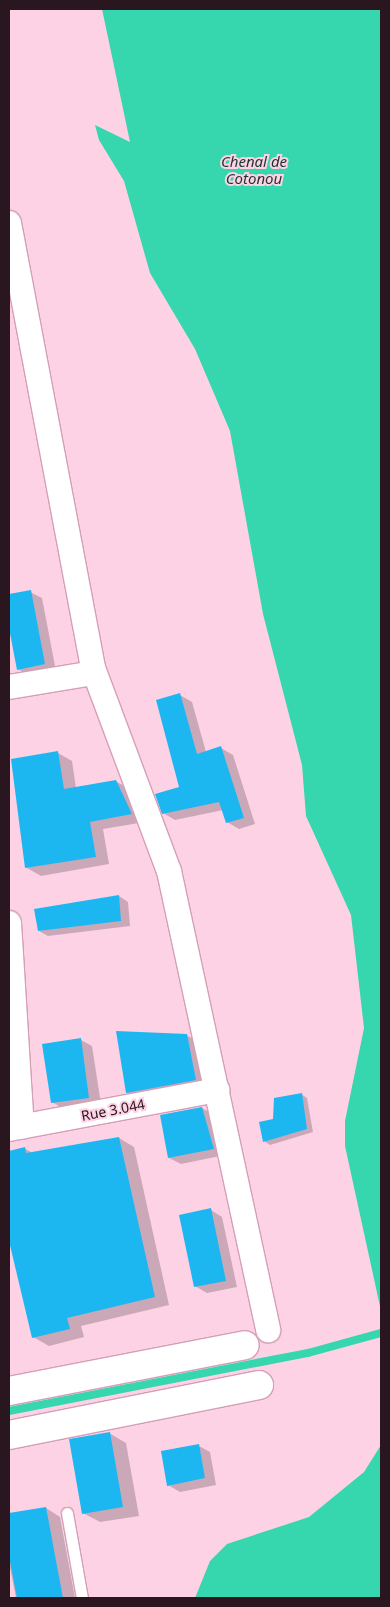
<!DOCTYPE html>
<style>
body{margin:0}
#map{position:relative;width:390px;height:1607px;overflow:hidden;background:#fed2e5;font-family:"Noto Sans",sans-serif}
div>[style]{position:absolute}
.water>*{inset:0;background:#36d7ae}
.shadow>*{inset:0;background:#0003}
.stream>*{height:8px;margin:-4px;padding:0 4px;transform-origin:4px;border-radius:4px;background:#36d7ae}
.building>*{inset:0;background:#1cb7f1}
.roads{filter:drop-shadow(1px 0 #d49fb6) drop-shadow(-1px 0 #d49fb6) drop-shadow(0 1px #d49fb6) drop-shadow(0 -1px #d49fb6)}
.service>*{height:11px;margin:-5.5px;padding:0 5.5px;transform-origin:5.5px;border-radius:5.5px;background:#fff}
.minor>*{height:24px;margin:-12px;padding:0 12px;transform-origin:12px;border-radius:12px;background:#fff}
.tertiary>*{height:28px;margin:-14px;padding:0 14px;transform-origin:14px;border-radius:14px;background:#fff}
span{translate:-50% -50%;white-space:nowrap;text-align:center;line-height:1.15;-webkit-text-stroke:4px #fed2e5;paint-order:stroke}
.street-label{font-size:14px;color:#2a161f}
.water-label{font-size:15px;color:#1b342c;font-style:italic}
.frame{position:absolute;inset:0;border:10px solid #2a161f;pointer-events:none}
</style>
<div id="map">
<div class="water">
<i style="clip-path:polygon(102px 9px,381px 9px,381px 1311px,345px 1146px,345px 1121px,364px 1028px,351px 915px,306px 816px,302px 765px,263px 614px,230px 431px,195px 349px,150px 273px,124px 181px,99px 140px,95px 125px,130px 142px)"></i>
<i style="clip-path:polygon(381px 1445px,381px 1598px,195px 1598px,210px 1561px,227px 1544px,309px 1517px,364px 1472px)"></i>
</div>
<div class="shadow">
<i style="clip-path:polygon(30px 592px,42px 598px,56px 671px,30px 676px,18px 669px,9px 596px)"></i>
<i style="clip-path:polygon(180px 695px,192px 702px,206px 752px,221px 748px,233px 755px,255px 824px,239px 829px,227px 822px,223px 810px,175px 820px,163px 813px,181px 788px)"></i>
<i style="clip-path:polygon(58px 753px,72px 761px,76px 788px,115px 781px,130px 789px,145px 822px,103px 829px,109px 864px,41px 876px,27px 868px)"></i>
<i style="clip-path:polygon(119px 896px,128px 902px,130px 926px,48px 936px,39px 931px)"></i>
<i style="clip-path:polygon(186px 1035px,203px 1044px,212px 1089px,143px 1102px,127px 1092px)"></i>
<i style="clip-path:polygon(81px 1040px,92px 1046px,101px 1104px,64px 1109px,52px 1102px)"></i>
<i style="clip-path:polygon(301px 1094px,307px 1098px,313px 1132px,270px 1145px,264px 1141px)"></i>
<i style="clip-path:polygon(202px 1108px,214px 1115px,225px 1155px,181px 1164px,169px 1158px)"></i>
<i style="clip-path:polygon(119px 1138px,134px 1147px,169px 1305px,81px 1326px,84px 1337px,49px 1346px,33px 1337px,9px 1236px,9px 1152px,24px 1148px,33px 1153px)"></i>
<i style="clip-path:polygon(211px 1210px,222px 1217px,237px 1287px,207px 1293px,195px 1286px)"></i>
<i style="clip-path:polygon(109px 1433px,126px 1443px,139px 1516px,100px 1522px,83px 1513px)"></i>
<i style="clip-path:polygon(199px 1446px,210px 1452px,216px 1485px,180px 1492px,168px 1485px)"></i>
<i style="clip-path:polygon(46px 1508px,60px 1517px,75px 1598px,16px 1598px,9px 1563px,9px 1514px)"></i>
</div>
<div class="stream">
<i style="left:9px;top:1411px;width:305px;rotate:-11deg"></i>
<i style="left:308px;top:1353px;width:76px;rotate:-15.3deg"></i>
</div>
<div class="building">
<i style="clip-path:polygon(31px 590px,45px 664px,17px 670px,9px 628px,9px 594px)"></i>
<i style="clip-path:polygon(180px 693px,197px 754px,221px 746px,244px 818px,226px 823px,219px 802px,162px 814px,155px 794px,179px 787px,156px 700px)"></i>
<i style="clip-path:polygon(58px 751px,64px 789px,116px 780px,132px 814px,90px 822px,96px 857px,25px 868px,11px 759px)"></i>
<i style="clip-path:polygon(119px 895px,121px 921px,38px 931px,34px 909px)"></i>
<i style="clip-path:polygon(116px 1031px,187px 1034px,196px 1080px,126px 1093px)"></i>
<i style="clip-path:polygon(81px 1038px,89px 1098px,51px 1103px,42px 1044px)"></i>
<i style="clip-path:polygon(302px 1093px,307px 1129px,263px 1142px,259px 1122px,273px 1119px,274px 1098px)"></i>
<i style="clip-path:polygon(202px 1107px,214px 1149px,168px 1158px,160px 1115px)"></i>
<i style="clip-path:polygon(119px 1137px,155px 1297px,67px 1318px,70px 1329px,32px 1338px,9px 1241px,9px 1151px,25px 1147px,26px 1153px)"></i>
<i style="clip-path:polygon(211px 1208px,226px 1281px,194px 1287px,179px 1215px)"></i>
<i style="clip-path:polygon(110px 1432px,123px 1507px,82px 1514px,69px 1439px)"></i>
<i style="clip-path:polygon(199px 1444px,205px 1478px,167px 1486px,161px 1451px)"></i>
<i style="clip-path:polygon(46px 1507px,63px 1598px,17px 1598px,9px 1556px,9px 1513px)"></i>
</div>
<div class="roads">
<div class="service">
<i style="left:67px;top:1513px;width:86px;rotate:80deg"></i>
</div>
<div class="minor">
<i style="left:9px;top:223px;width:453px;rotate:79.3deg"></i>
<i style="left:93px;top:668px;width:217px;rotate:69.5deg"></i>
<i style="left:169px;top:871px;width:470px;rotate:77.8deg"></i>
<i style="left:9px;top:687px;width:86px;rotate:-9.4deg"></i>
<i style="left:9px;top:923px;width:204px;rotate:86.4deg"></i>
<i style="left:9px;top:1129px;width:212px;rotate:-10.6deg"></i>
</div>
<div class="tertiary">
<i style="left:9px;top:1391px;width:240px;rotate:-11deg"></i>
<i style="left:9px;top:1435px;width:255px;rotate:-11.3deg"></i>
</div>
</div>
<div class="street-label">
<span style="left:113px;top:1110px;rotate:-11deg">Rue 3.044</span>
</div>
<div class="water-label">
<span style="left:254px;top:170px">Chenal de<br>Cotonou</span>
</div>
<div class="frame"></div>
</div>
